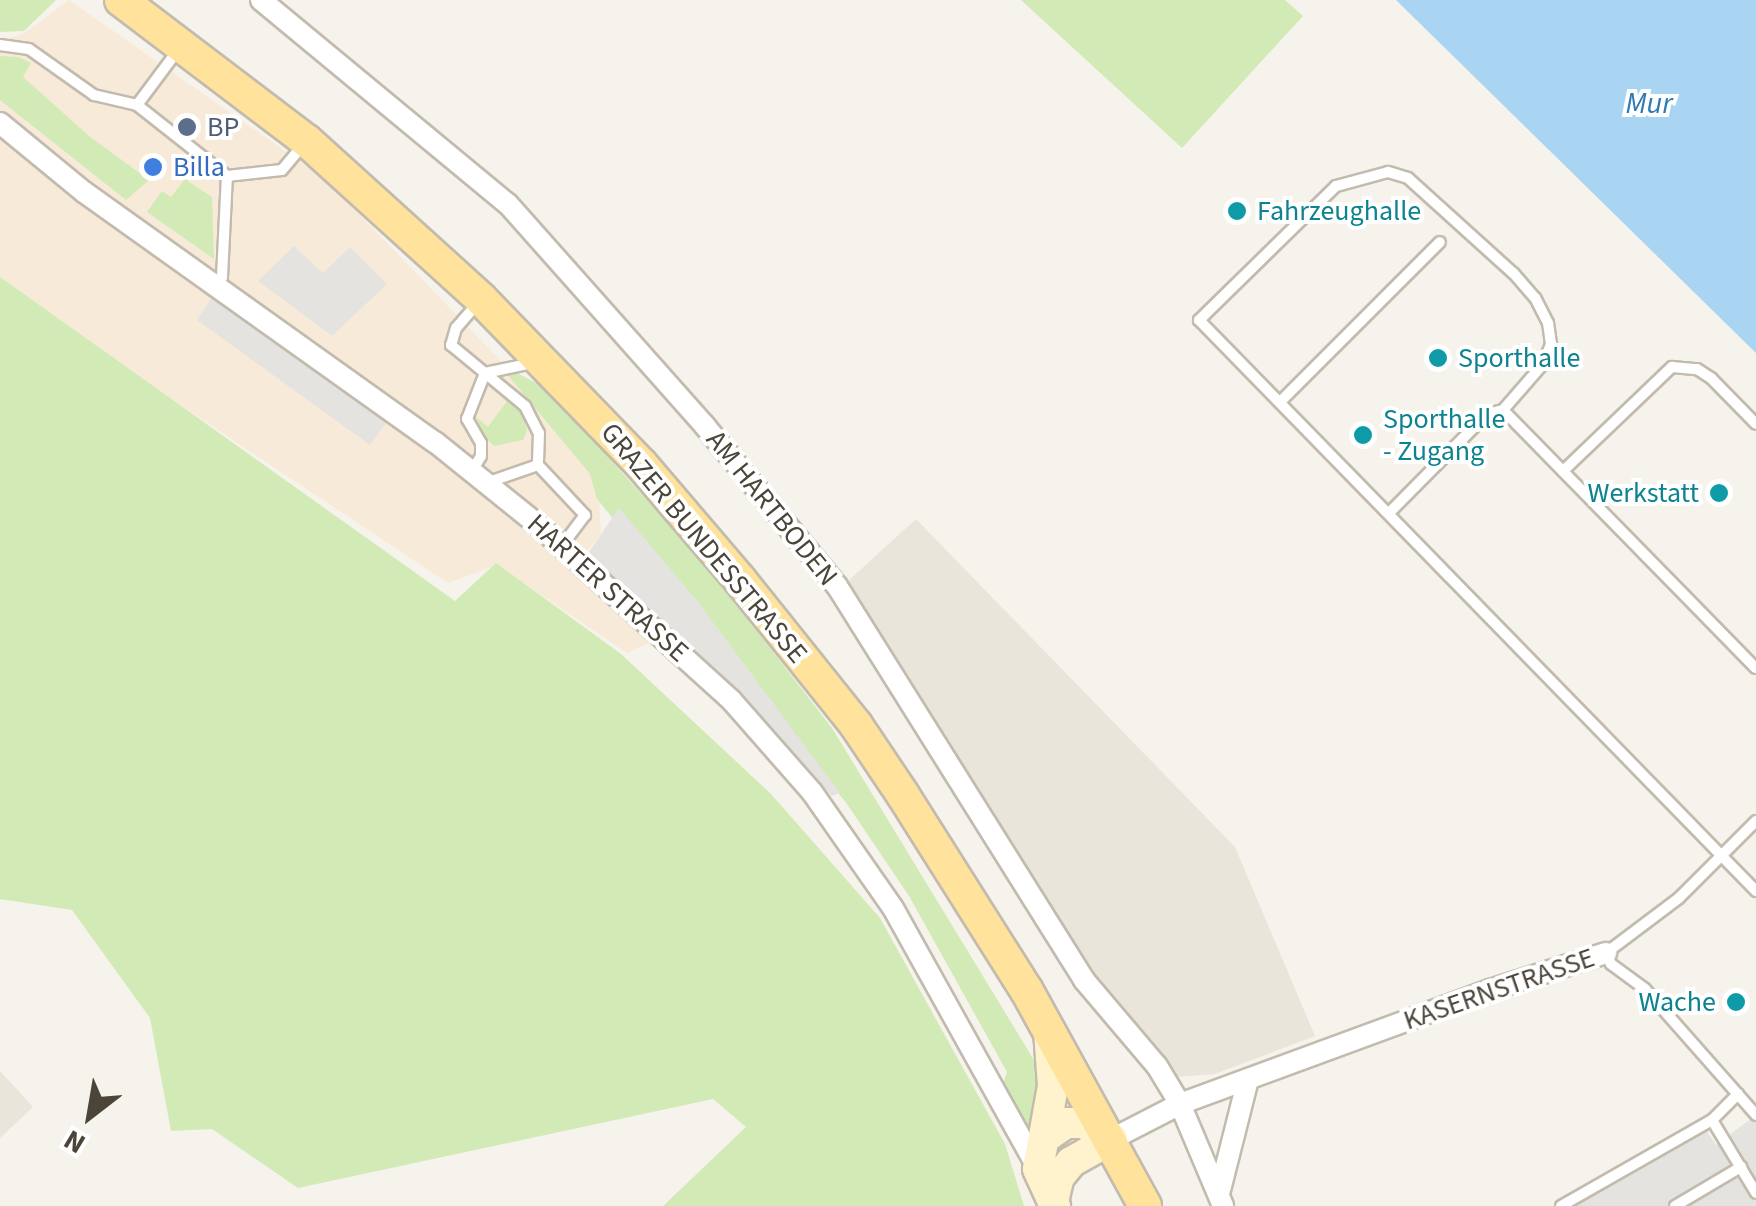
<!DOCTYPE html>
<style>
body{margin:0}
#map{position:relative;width:1756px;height:1206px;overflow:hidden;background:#f6f3ec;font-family:"Source Sans 3",sans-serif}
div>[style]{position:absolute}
.residential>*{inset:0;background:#eae5da}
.commercial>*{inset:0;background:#f7ead8}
.green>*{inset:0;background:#d2eab5}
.parking>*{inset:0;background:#e5e3e0}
.water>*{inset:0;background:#a9d4f2}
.roads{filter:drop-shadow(2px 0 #c2bbae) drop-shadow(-2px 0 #c2bbae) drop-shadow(0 2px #c2bbae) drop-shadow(0 -2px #c2bbae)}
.lane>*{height:10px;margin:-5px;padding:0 5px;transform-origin:5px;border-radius:5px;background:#fff}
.street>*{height:20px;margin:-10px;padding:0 10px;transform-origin:10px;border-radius:10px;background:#fff}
.secondary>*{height:30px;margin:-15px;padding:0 15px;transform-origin:15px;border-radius:15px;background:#fff3cd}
.primary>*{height:32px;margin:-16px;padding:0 16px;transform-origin:16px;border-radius:16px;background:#ffe39c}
.dots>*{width:28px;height:28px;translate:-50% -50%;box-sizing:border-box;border:5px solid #fff;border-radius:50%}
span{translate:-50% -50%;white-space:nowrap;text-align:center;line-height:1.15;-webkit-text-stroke:8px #fff;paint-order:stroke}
.service-label{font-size:28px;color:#4e5e75}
.left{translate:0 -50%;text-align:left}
.shop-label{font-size:28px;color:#366cbe}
.culture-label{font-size:28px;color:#0d838f}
.right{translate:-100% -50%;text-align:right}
.street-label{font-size:28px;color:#4b4439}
.water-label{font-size:30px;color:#2e7ab2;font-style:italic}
.north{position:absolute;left:40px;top:1066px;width:100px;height:100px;-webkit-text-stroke:8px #fff;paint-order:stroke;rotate:211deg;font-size:28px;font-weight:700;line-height:40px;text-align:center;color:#4b4439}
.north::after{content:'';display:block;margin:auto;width:35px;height:45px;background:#4b4439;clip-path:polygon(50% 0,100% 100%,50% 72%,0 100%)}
</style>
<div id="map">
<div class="residential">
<i style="clip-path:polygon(916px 519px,1235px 847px,1315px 1036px,1215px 1074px,1178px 1077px,1113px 1006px,847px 582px)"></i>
<i style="clip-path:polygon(0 1071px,33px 1107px,0 1138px)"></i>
</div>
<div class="commercial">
<i style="clip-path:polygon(69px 0,325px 179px,501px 361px,598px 479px,601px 534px,574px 567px,650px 642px,627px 653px,497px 565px,448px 583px,0 285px,0 41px,25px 33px)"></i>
</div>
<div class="green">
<i style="clip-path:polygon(0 0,56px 0,24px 31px,0 32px)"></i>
<i style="clip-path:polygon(1021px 0,1285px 0,1303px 16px,1182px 148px)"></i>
<i style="clip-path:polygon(0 56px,19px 57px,31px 63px,23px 77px,89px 136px,149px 180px,126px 200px,0 100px)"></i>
<i style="clip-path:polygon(185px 179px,212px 197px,214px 259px,147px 212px,162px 191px,171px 197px)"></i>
<i style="clip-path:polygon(0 277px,455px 601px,496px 563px,621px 654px,771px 794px,880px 918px,1005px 1144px,1024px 1206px,663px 1206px,746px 1127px,713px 1099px,298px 1188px,212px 1129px,171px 1131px,150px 1018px,72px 910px,0 899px)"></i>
<i style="clip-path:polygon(506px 373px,517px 373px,546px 388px,707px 567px,832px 728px,1034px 1060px,1041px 1078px,1032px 1142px,1003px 1084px,1007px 1072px,909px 896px,847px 804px,597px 499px,590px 474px)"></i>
<i style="clip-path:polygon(495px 388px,522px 414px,527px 430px,523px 440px,494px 446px,486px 438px,476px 417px,488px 427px,507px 401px)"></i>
</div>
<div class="parking">
<i style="clip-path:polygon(294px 246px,323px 273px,350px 247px,387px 284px,332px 336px,258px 281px)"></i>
<i style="clip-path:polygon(211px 298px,386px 423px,370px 445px,197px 320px)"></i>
<i style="clip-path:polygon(619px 508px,698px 602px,840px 793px,832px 796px,589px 552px)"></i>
<i style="clip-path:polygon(1756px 1115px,1756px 1206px,1561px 1206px,1703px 1125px,1716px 1145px)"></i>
</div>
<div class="water">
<i style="clip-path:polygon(1396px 0,1756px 0,1756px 353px)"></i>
</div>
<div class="roads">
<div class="lane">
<i style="left:0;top:45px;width:29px;rotate:8deg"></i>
<i style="left:29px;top:49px;width:80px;rotate:35.3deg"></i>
<i style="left:94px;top:95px;width:44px;rotate:13.1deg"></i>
<i style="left:137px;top:105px;width:115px;rotate:38.3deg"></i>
<i style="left:137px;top:105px;width:69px;rotate:-53.3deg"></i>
<i style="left:217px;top:287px;width:11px;rotate:-63deg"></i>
<i style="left:222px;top:277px;width:101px;rotate:-87.2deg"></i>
<i style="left:227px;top:176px;width:55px;rotate:-6.2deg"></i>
<i style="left:282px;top:170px;width:33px;rotate:-50deg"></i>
<i style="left:477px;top:304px;width:32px;rotate:131deg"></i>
<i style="left:456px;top:328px;width:18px;rotate:106deg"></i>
<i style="left:451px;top:345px;width:44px;rotate:39.5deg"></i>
<i style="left:485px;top:373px;width:48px;rotate:-12deg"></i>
<i style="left:1280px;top:402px;width:226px;rotate:-45deg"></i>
<i style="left:1503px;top:410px;width:61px;rotate:-49deg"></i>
<i style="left:1543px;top:364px;width:22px;rotate:-68deg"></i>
<i style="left:1551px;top:344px;width:21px;rotate:-98deg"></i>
<i style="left:1548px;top:323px;width:28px;rotate:-117deg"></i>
<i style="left:1535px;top:298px;width:33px;rotate:-131deg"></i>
<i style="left:1513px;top:273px;width:142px;rotate:-137.9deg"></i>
<i style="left:1408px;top:178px;width:21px;rotate:-163deg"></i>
<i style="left:1388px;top:172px;width:54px;rotate:164.9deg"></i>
<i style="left:1336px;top:186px;width:192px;rotate:135.6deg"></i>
<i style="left:1199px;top:320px;width:798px;rotate:45.71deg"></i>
<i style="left:472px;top:471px;width:17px;rotate:-59deg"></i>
<i style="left:481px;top:456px;width:13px;rotate:-90deg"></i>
<i style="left:481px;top:443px;width:28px;rotate:-120deg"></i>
<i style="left:467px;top:419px;width:49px;rotate:-68.6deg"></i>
<i style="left:485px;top:373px;width:52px;rotate:39.5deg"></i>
<i style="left:525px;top:406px;width:30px;rotate:63deg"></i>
<i style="left:539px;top:433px;width:32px;rotate:92deg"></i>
<i style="left:1563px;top:471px;width:151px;rotate:-43.7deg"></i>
<i style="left:1672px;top:367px;width:25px;rotate:5deg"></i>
<i style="left:1697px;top:369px;width:17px;rotate:33deg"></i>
<i style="left:1711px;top:378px;width:64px;rotate:45.6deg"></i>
<i style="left:486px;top:483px;width:55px;rotate:-19.1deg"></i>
<i style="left:538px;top:465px;width:69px;rotate:46.8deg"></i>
<i style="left:585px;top:515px;width:39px;rotate:127deg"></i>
<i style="left:1390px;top:512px;width:138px;rotate:-45.3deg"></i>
<i style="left:1487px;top:414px;width:16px;rotate:-14deg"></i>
<i style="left:1503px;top:410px;width:361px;rotate:45.6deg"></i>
<i style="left:1756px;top:821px;width:109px;rotate:135deg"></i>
<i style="left:1679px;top:898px;width:91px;rotate:143deg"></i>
<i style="left:1606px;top:953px;width:12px;rotate:66deg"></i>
<i style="left:1611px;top:964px;width:42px;rotate:36.3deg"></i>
<i style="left:1645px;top:989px;width:168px;rotate:48.6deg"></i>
<i style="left:1738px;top:1094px;width:37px;rotate:135deg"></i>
<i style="left:1712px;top:1120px;width:85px;rotate:58.9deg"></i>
<i style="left:1561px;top:1206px;width:174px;rotate:-29.7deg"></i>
<i style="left:1675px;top:1206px;width:77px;rotate:-30.6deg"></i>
</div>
<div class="street">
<i style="left:261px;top:0;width:320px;rotate:39.6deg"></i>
<i style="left:508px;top:204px;width:297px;rotate:48.4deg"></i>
<i style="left:705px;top:426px;width:207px;rotate:50.5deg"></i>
<i style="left:837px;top:586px;width:465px;rotate:57.9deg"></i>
<i style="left:1084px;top:980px;width:113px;rotate:49.7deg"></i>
<i style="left:1157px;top:1066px;width:44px;rotate:58.8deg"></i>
<i style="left:1180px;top:1104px;width:111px;rotate:67.1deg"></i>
<i style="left:0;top:123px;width:109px;rotate:39.4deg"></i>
<i style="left:84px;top:192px;width:431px;rotate:35.5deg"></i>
<i style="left:435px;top:442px;width:131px;rotate:38.8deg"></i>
<i style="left:537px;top:524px;width:263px;rotate:42.2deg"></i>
<i style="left:732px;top:701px;width:121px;rotate:48.7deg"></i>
<i style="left:812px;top:792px;width:141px;rotate:55.1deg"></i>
<i style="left:893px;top:908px;width:299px;rotate:60.9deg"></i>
<i style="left:1112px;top:1139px;width:76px;rotate:-27.2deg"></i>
<i style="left:1180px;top:1104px;width:330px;rotate:-20.2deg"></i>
<i style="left:1490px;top:990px;width:122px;rotate:-17.7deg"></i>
<i style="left:1220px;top:1190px;width:114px;rotate:-75.8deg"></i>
</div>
<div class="secondary">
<i style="left:1049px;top:1031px;width:55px;rotate:85.8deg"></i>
<i style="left:1053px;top:1086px;width:84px;rotate:100.2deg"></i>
<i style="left:1038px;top:1169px;width:41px;rotate:65.3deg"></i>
<i style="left:1046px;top:1137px;width:24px;rotate:-35deg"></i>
<i style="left:1066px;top:1123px;width:17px"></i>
<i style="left:1083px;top:1123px;width:33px;rotate:29deg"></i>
<i style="left:1053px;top:1202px;width:26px;rotate:-77deg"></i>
<i style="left:1059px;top:1177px;width:19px;rotate:-51deg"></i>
<i style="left:1071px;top:1162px;width:47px;rotate:-29.3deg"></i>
</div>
<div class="primary">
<i style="left:121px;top:0;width:233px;rotate:37.2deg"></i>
<i style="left:307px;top:141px;width:235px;rotate:42.2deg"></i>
<i style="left:481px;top:299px;width:230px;rotate:45.9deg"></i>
<i style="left:641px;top:464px;width:153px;rotate:49.5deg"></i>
<i style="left:740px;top:580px;width:186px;rotate:51.3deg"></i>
<i style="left:856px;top:725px;width:84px;rotate:56.1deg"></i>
<i style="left:903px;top:795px;width:232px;rotate:57.7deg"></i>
<i style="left:1027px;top:991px;width:245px;rotate:61.2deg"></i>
</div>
</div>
<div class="dots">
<i style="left:187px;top:127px;background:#5c6f8a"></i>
<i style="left:153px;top:167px;background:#3f7fe0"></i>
<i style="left:1237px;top:211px;background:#0f9aa8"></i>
<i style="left:1438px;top:358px;background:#0f9aa8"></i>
<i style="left:1363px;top:435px;background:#0f9aa8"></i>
<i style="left:1719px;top:493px;background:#0f9aa8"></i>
<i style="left:1736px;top:1002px;background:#0f9aa8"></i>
</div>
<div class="service-label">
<span class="left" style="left:207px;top:127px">BP</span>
</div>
<div class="shop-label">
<span class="left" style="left:173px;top:167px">Billa</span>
</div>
<div class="culture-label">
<span class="left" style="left:1257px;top:211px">Fahrzeughalle</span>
<span class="left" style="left:1458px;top:358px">Sporthalle</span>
<span class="left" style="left:1383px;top:435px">Sporthalle<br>- Zugang</span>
<span class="right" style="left:1699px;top:493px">Werkstatt</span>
<span class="right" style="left:1716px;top:1002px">Wache</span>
</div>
<div class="street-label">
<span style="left:772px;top:508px;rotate:51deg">AM HARTBODEN</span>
<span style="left:704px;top:543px;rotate:50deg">GRAZER BUNDESSTRASSE</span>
<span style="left:608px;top:588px;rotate:42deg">HARTER STRASSE</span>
<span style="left:1499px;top:989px;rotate:-19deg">KASERNSTRASSE</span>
</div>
<div class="water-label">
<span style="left:1649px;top:104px">Mur</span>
</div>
<div class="north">N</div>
</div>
